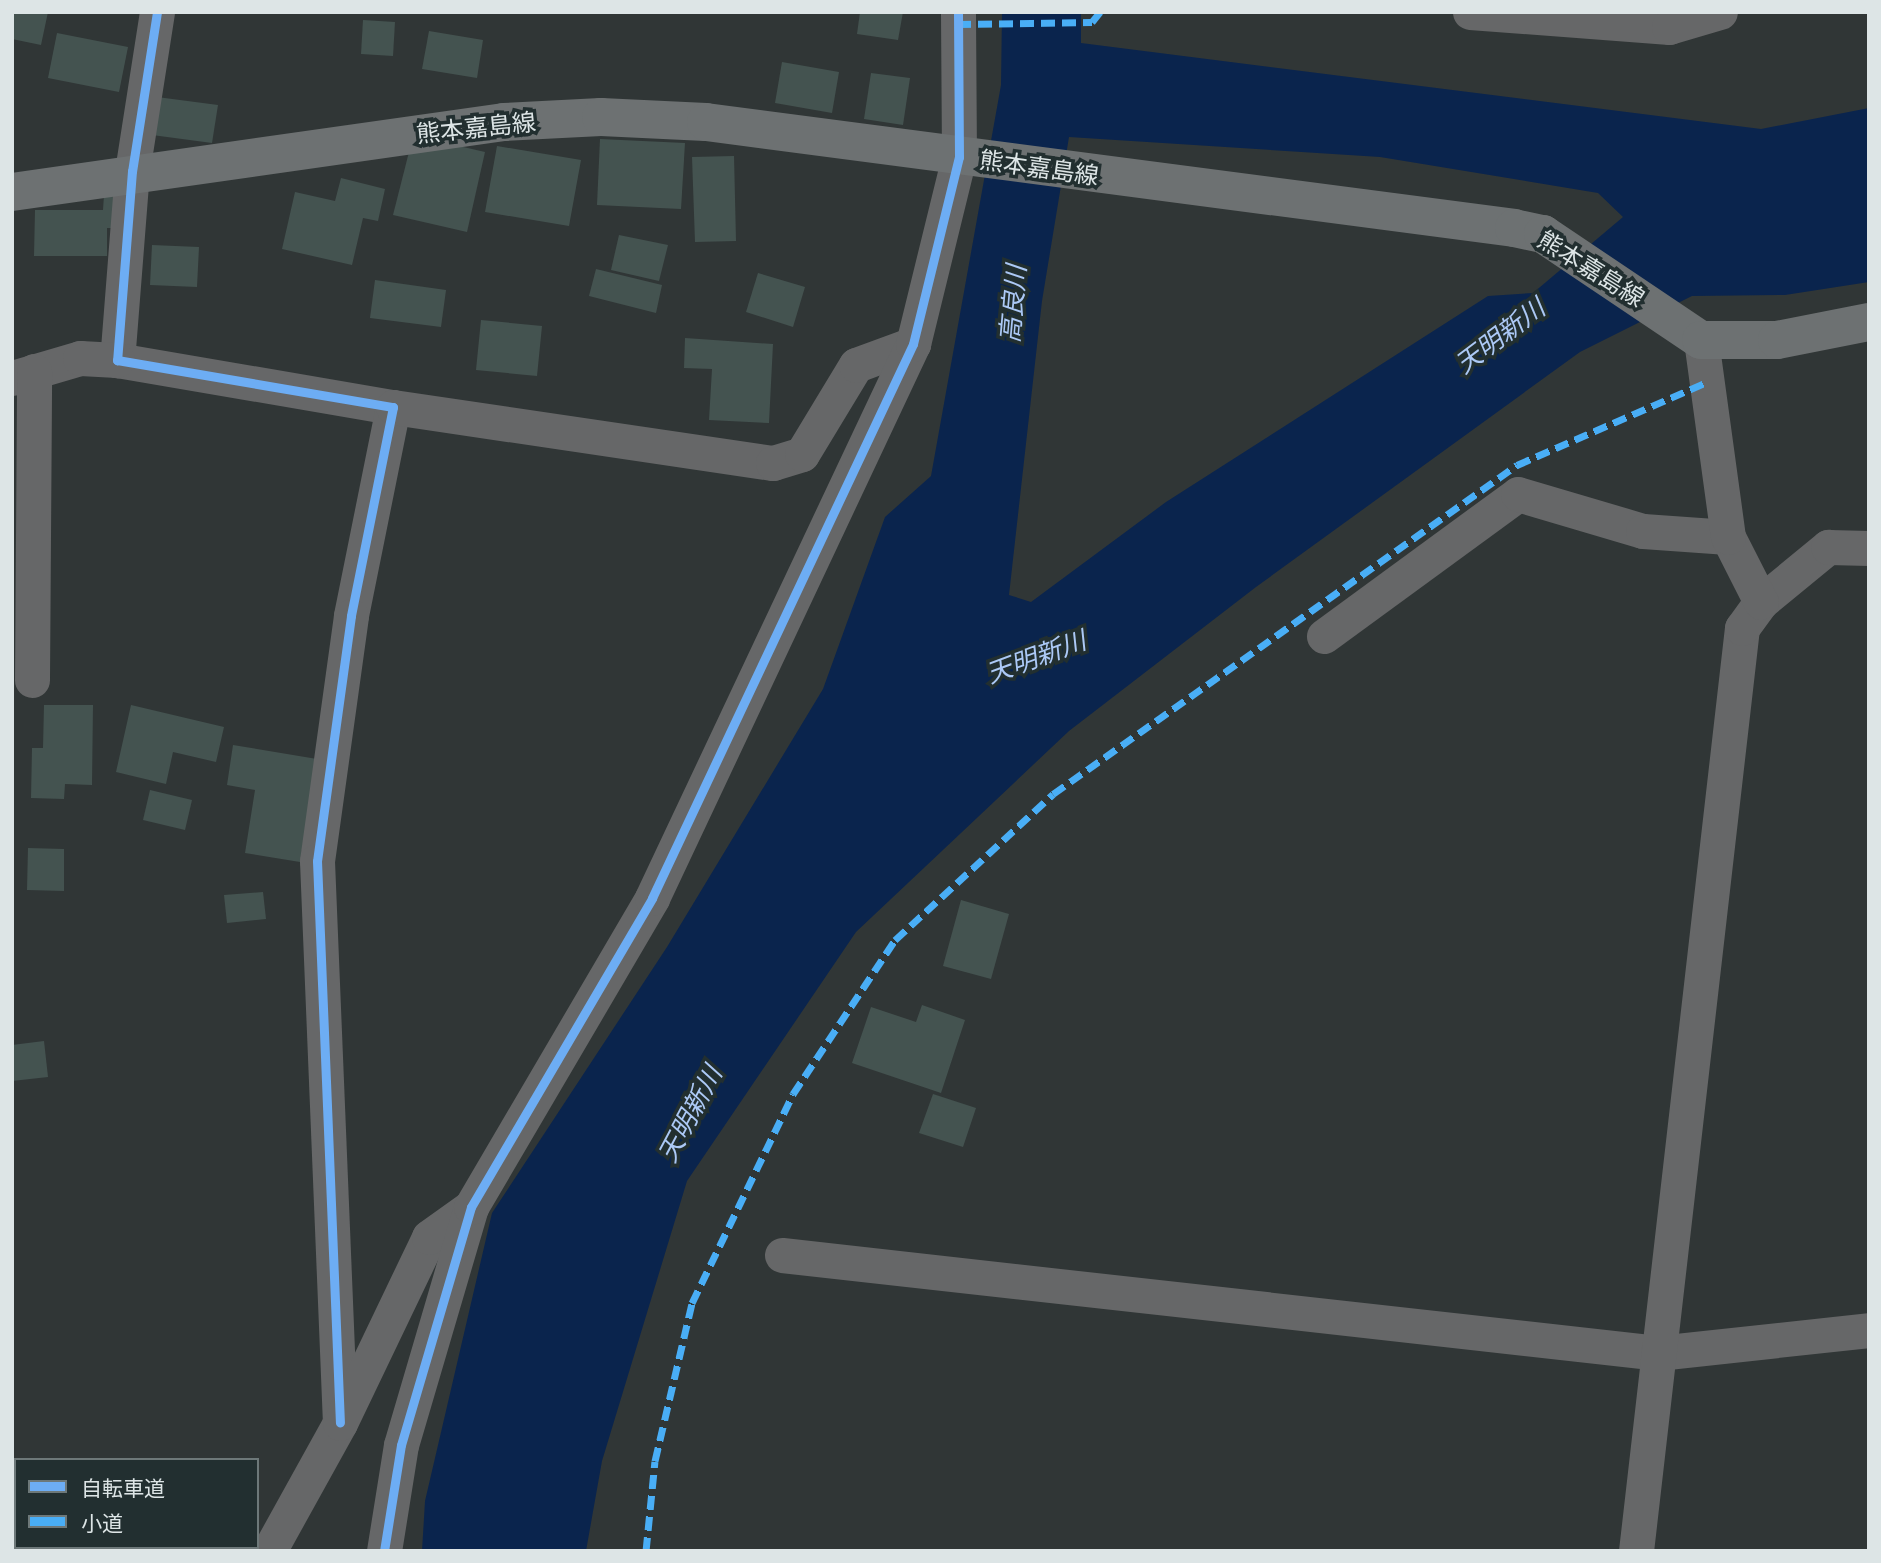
<!DOCTYPE html>
<meta charset="utf-8">
<style>
body{margin:0}
#map{position:relative;width:1881px;height:1563px;overflow:hidden;background:#303636;font-family:Mulish,"Noto Sans JP",sans-serif}
div>[style]{position:absolute}
.water>*{inset:0;background:#0a244d}
.building>*{inset:0;background:#445350}
.street>*{height:35px;margin:-17.5px;padding:0 17.5px;transform-origin:17.5px;border-radius:17.5px;background:#666768}
.primary>*{height:38px;margin:-19px;padding:0 19px;transform-origin:19px;border-radius:19px;background:#6d7172}
.quiet>*{height:7px;margin-top:-3.5px;transform-origin:0;background:repeating-linear-gradient(90deg,#49aef6 0 14px,transparent 0 21px)}
.cycleway>*{height:9px;margin:-4.5px;padding:0 4.5px;transform-origin:4.5px;border-radius:4.5px;background:#6dadf4}
span{translate:-50% -50%;white-space:nowrap;text-align:center;line-height:1.15;-webkit-text-stroke:7px #222f30;paint-order:stroke}
.street-label{font-size:24px;color:#dde5e6}
.water-label{font-size:26px;color:#acc9f6;font-style:italic}
.frame{position:absolute;inset:0;border:14px solid #dde5e6;pointer-events:none}
.legend{position:absolute;left:14px;top:1458px;width:245px;height:91px;box-sizing:border-box;background:#222f30;border:2px solid #6d7879;margin:0;padding:9px 12px;list-style:none;font-size:21px;color:#dde5e6}
.legend li{display:flex;align-items:center;gap:14px;height:35px}
.legend b{width:35px;border:2px solid #6d7879}
</style>
<div id="map">
<div class="water">
<i style="clip-path:polygon(evenodd,1002px 12px,1081px 12px,1081px 43px,1761px 129px,1869px 108px,1869px 282px,1785px 295px,1692px 296px,1580px 352px,1256px 587px,1069px 731px,856px 932px,687px 1181px,602px 1461px,586px 1551px,422px 1551px,425px 1501px,492px 1213px,667px 947px,823px 689px,885px 517px,931px 476px,1001px 85px,1002px 12px,1069px 137px,1380px 157px,1598px 193px,1623px 217px,1533px 293px,1488px 296px,1166px 502px,1031px 602px,1009px 595px,1042px 301px,1069px 137px)"></i>
</div>
<div class="building">
<i style="clip-path:polygon(12px 12px,48px 12px,41px 45px,12px 39px)"></i>
<i style="clip-path:polygon(860px 12px,903px 12px,898px 40px,857px 34px)"></i>
<i style="clip-path:polygon(363px 20px,395px 22px,393px 56px,361px 54px)"></i>
<i style="clip-path:polygon(429px 31px,483px 40px,477px 78px,422px 69px)"></i>
<i style="clip-path:polygon(57px 33px,128px 47px,119px 92px,48px 78px)"></i>
<i style="clip-path:polygon(782px 62px,839px 72px,832px 113px,775px 103px)"></i>
<i style="clip-path:polygon(871px 73px,910px 78px,903px 125px,864px 119px)"></i>
<i style="clip-path:polygon(157px 97px,218px 105px,212px 143px,152px 135px)"></i>
<i style="clip-path:polygon(600px 139px,685px 143px,681px 209px,597px 205px)"></i>
<i style="clip-path:polygon(459px 146px,485px 152px,467px 232px,393px 215px,410px 148px)"></i>
<i style="clip-path:polygon(497px 146px,581px 160px,569px 226px,485px 212px)"></i>
<i style="clip-path:polygon(734px 156px,736px 241px,695px 242px,692px 157px)"></i>
<i style="clip-path:polygon(341px 178px,385px 189px,378px 221px,363px 218px,352px 265px,282px 249px,295px 192px,335px 201px)"></i>
<i style="clip-path:polygon(104px 195px,124px 195px,123px 228px,107px 228px,107px 256px,34px 256px,35px 210px,103px 210px)"></i>
<i style="clip-path:polygon(619px 235px,668px 245px,659px 281px,611px 270px)"></i>
<i style="clip-path:polygon(152px 245px,199px 247px,197px 287px,150px 285px)"></i>
<i style="clip-path:polygon(596px 269px,662px 285px,656px 313px,589px 296px)"></i>
<i style="clip-path:polygon(758px 273px,805px 287px,793px 327px,746px 312px)"></i>
<i style="clip-path:polygon(375px 280px,446px 290px,441px 327px,370px 318px)"></i>
<i style="clip-path:polygon(481px 320px,542px 326px,537px 376px,476px 370px)"></i>
<i style="clip-path:polygon(685px 338px,773px 344px,769px 423px,709px 420px,712px 369px,684px 368px)"></i>
<i style="clip-path:polygon(44px 705px,93px 705px,92px 785px,65px 784px,64px 799px,31px 798px,32px 748px,43px 748px)"></i>
<i style="clip-path:polygon(131px 705px,224px 727px,216px 762px,173px 752px,166px 784px,116px 772px)"></i>
<i style="clip-path:polygon(233px 745px,317px 759px,300px 862px,245px 853px,255px 790px,227px 785px)"></i>
<i style="clip-path:polygon(150px 790px,192px 800px,185px 830px,143px 820px)"></i>
<i style="clip-path:polygon(28px 848px,64px 849px,64px 891px,27px 890px)"></i>
<i style="clip-path:polygon(263px 892px,266px 919px,227px 923px,224px 895px)"></i>
<i style="clip-path:polygon(961px 900px,1009px 914px,991px 979px,943px 966px)"></i>
<i style="clip-path:polygon(922px 1005px,965px 1020px,941px 1093px,852px 1063px,871px 1007px,916px 1022px)"></i>
<i style="clip-path:polygon(44px 1041px,48px 1077px,12px 1081px,12px 1045px)"></i>
<i style="clip-path:polygon(933px 1094px,976px 1108px,963px 1147px,919px 1133px)"></i>
</div>
<div class="street">
<i style="left:157px;top:12px;width:161px;rotate:98.9deg"></i>
<i style="left:132px;top:171px;width:190px;rotate:94.5deg"></i>
<i style="left:117px;top:360px;width:280px;rotate:9.7deg"></i>
<i style="left:393px;top:407px;width:213px;rotate:101.4deg"></i>
<i style="left:351px;top:616px;width:247px;rotate:97.9deg"></i>
<i style="left:317px;top:861px;width:562px;rotate:87.66deg"></i>
<i style="left:1470px;top:12px;width:200px;rotate:4.3deg"></i>
<i style="left:1669px;top:27px;width:53px;rotate:-16.4deg"></i>
<i style="left:12px;top:378px;width:71px;rotate:-16.4deg"></i>
<i style="left:80px;top:358px;width:37px;rotate:3deg"></i>
<i style="left:393px;top:407px;width:384px;rotate:8.4deg"></i>
<i style="left:773px;top:463px;width:30px;rotate:-17deg"></i>
<i style="left:802px;top:454px;width:104px;rotate:-58.8deg"></i>
<i style="left:856px;top:365px;width:61px;rotate:-20.2deg"></i>
<i style="left:1761px;top:602px;width:87px;rotate:-39.4deg"></i>
<i style="left:1828px;top:547px;width:41px;rotate:1.4deg"></i>
<i style="left:1324px;top:636px;width:240px;rotate:-36.2deg"></i>
<i style="left:1518px;top:494px;width:130px;rotate:16.5deg"></i>
<i style="left:1643px;top:531px;width:85px;rotate:4deg"></i>
<i style="left:32px;top:680px;width:309px;rotate:-89.6deg"></i>
<i style="left:782px;top:1255px;width:881px;rotate:6.38deg"></i>
<i style="left:1658px;top:1353px;width:212px;rotate:-6.2deg"></i>
<i style="left:269px;top:1551px;width:146px;rotate:-61deg"></i>
<i style="left:340px;top:1423px;width:206px;rotate:-64.4deg"></i>
<i style="left:429px;top:1237px;width:52px;rotate:-35.5deg"></i>
<i style="left:384px;top:1551px;width:107px;rotate:-80.9deg"></i>
<i style="left:401px;top:1445px;width:248px;rotate:-73.6deg"></i>
<i style="left:471px;top:1207px;width:358px;rotate:-59.6deg"></i>
<i style="left:652px;top:898px;width:612px;rotate:-64.77deg"></i>
<i style="left:913px;top:344px;width:193px;rotate:-76.2deg"></i>
<i style="left:959px;top:157px;width:145px;rotate:-90.4deg"></i>
<i style="left:1636px;top:1551px;width:929px;rotate:-83.45deg"></i>
<i style="left:1742px;top:628px;width:32px;rotate:-54deg"></i>
<i style="left:1761px;top:602px;width:73px;rotate:-116.9deg"></i>
<i style="left:1728px;top:537px;width:199px;rotate:-97.8deg"></i>
</div>
<div class="primary">
<i style="left:12px;top:192px;width:497px;rotate:-8.1deg"></i>
<i style="left:504px;top:122px;width:97px;rotate:-3deg"></i>
<i style="left:601px;top:117px;width:105px;rotate:2.7deg"></i>
<i style="left:706px;top:122px;width:815px;rotate:7.47deg"></i>
<i style="left:1514px;top:228px;width:30px;rotate:12deg"></i>
<i style="left:1543px;top:234px;width:190px;rotate:33.9deg"></i>
<i style="left:1701px;top:340px;width:76px"></i>
<i style="left:1777px;top:340px;width:94px;rotate:-11.1deg"></i>
</div>
<div class="quiet">
<i style="left:957px;top:24px;width:135px;rotate:-0.8deg"></i>
<i style="left:1092px;top:22px;width:13px;rotate:-51deg"></i>
<i style="left:646px;top:1551px;width:90px;rotate:-84.3deg"></i>
<i style="left:655px;top:1461px;width:162px;rotate:-76.8deg"></i>
<i style="left:692px;top:1303px;width:232px;rotate:-64.2deg"></i>
<i style="left:793px;top:1094px;width:185px;rotate:-56.5deg"></i>
<i style="left:895px;top:940px;width:215px;rotate:-42.7deg"></i>
<i style="left:1053px;top:794px;width:569px;rotate:-35.34deg"></i>
<i style="left:1517px;top:465px;width:207px;rotate:-23.6deg"></i>
</div>
<div class="cycleway">
<i style="left:157px;top:12px;width:161px;rotate:98.9deg"></i>
<i style="left:132px;top:171px;width:190px;rotate:94.5deg"></i>
<i style="left:117px;top:360px;width:280px;rotate:9.7deg"></i>
<i style="left:393px;top:407px;width:213px;rotate:101.4deg"></i>
<i style="left:351px;top:616px;width:247px;rotate:97.9deg"></i>
<i style="left:317px;top:861px;width:562px;rotate:87.66deg"></i>
<i style="left:384px;top:1551px;width:107px;rotate:-80.9deg"></i>
<i style="left:401px;top:1445px;width:248px;rotate:-73.6deg"></i>
<i style="left:471px;top:1207px;width:358px;rotate:-59.6deg"></i>
<i style="left:652px;top:898px;width:612px;rotate:-64.77deg"></i>
<i style="left:913px;top:344px;width:193px;rotate:-76.2deg"></i>
<i style="left:959px;top:157px;width:145px;rotate:-90.4deg"></i>
</div>
<div class="street-label">
<span style="left:476px;top:128px;rotate:-6deg">熊本嘉島線</span>
<span style="left:1039px;top:168px;rotate:8deg">熊本嘉島線</span>
<span style="left:1591px;top:269px;rotate:32deg">熊本嘉島線</span>
</div>
<div class="water-label">
<span style="left:1013px;top:304px;rotate:-85deg">高良川</span>
<span style="left:1500px;top:336px;rotate:-37deg">天明新川</span>
<span style="left:1036px;top:657px;rotate:-20deg">天明新川</span>
<span style="left:690px;top:1114px;rotate:-62deg">天明新川</span>
</div>
<div class="frame"></div>
<ul class="legend">
<li><b style="height:9px;background:#6dadf4"></b>自転車道</li>
<li><b style="height:9px;background:#49aef6"></b>小道</li>
</ul>
</div>
